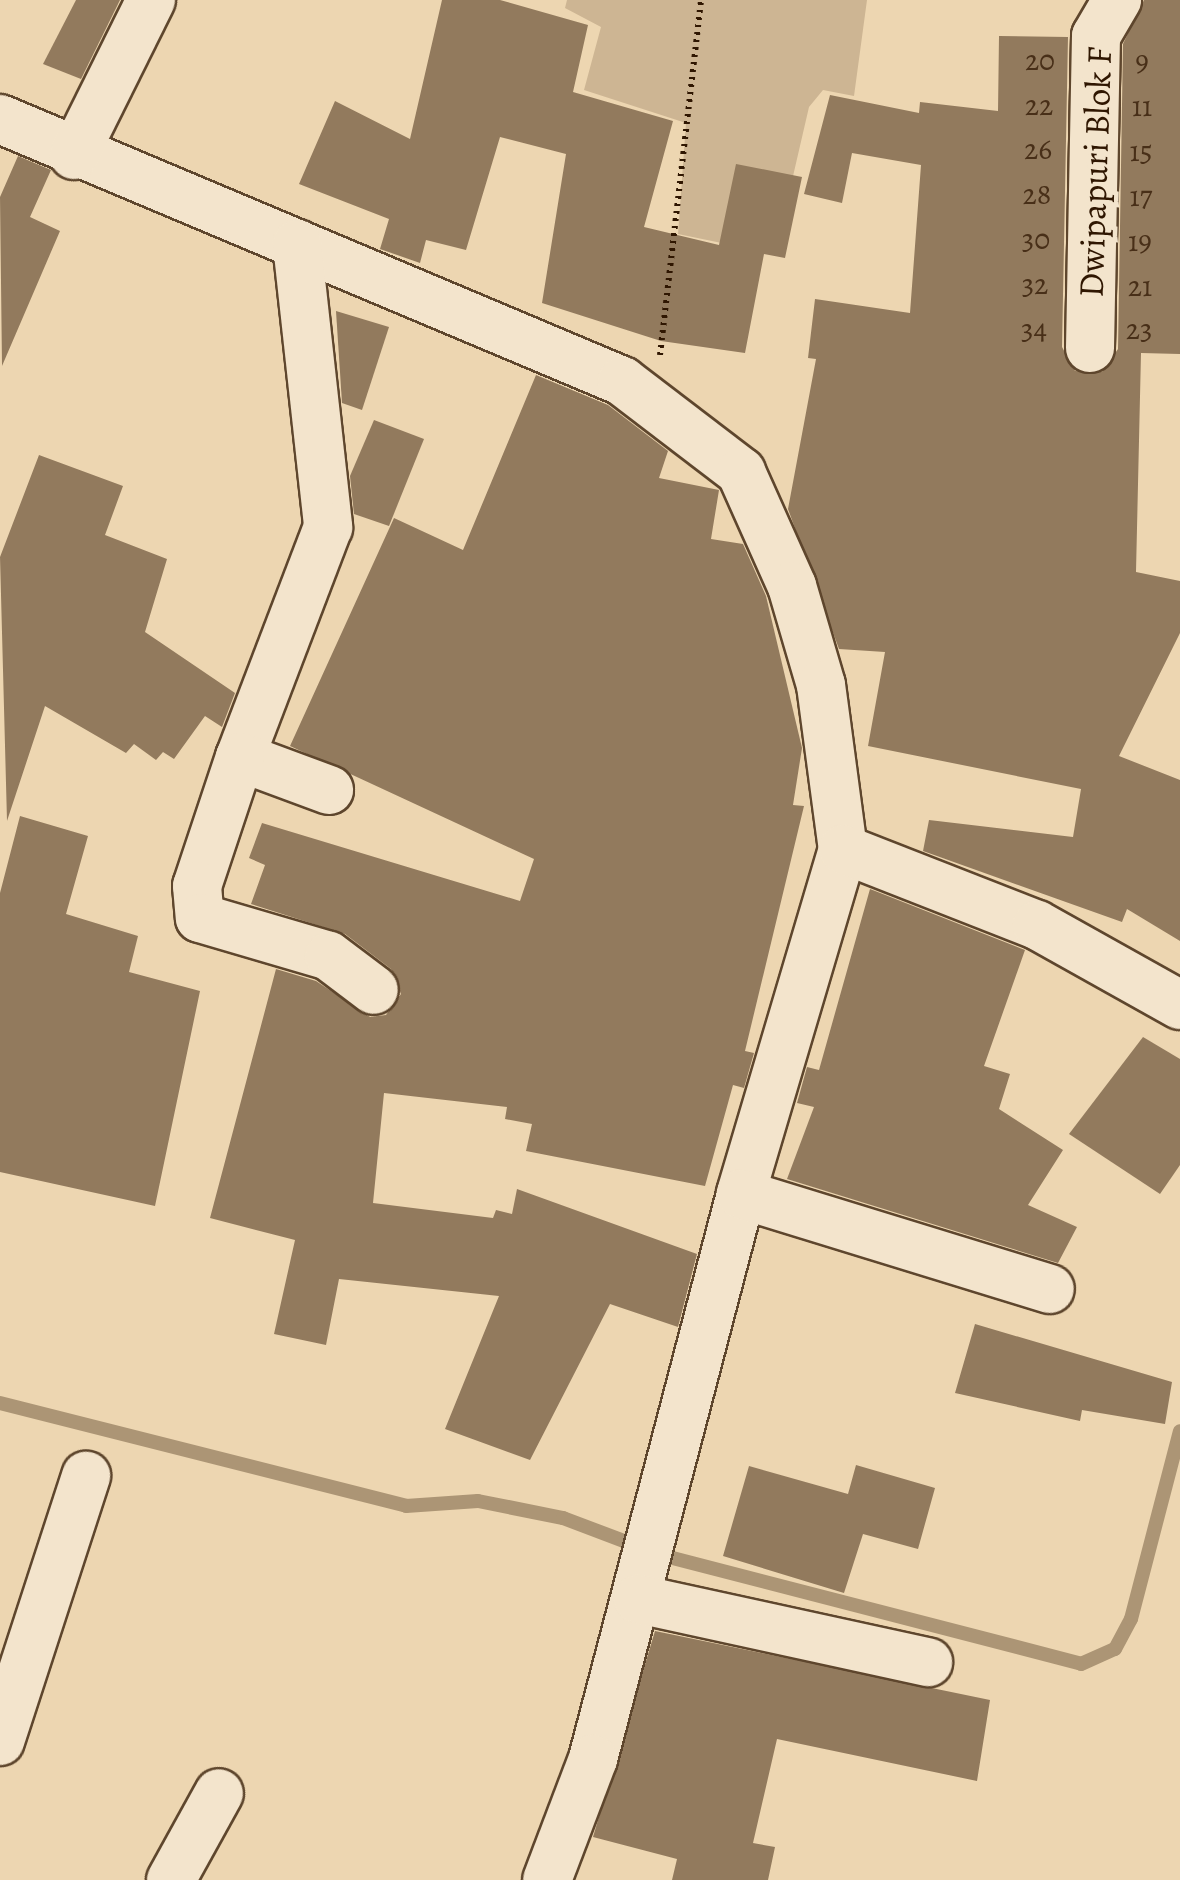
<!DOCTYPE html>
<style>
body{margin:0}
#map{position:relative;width:1180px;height:1880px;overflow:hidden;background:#edd6b1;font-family:Alegreya,serif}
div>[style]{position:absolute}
.green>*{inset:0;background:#cdb593}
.stream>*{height:14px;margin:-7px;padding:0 7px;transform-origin:7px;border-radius:7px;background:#ac9575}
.building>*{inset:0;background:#927a5d}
.path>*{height:6px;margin-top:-3px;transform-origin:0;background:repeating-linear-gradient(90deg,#2f1601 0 2.5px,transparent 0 7.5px)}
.roads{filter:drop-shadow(2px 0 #5e462d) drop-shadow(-2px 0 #5e462d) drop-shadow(0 2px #5e462d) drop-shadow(0 -2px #5e462d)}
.minor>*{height:48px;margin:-24px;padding:0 24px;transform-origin:24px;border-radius:24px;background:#f3e4cc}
span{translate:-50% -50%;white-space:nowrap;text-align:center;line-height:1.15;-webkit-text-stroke:9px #f3e4cc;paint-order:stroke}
.number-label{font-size:30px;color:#482f18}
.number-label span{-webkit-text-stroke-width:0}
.street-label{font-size:35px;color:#2f1601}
</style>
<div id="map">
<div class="green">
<i style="clip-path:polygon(567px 0,867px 0,854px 96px,823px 90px,809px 107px,775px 254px,678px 234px,686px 123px,584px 90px,601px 27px,565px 8px)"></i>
</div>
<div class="stream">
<i style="left:0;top:1403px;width:419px;rotate:14.2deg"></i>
<i style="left:406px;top:1506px;width:72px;rotate:-4deg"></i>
<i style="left:478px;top:1501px;width:87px;rotate:11.3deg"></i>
<i style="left:563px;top:1518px;width:105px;rotate:20.7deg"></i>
<i style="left:661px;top:1555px;width:434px;rotate:14.5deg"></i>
<i style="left:1081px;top:1664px;width:37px;rotate:-24deg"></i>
<i style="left:1115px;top:1649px;width:34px;rotate:-62deg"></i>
<i style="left:1131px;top:1619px;width:194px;rotate:-75.4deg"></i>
</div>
<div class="building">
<i style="clip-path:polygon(76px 0,120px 0,81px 79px,43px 64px)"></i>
<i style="clip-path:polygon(442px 0,500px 0,588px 25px,573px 92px,673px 121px,644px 227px,719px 245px,736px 164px,802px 177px,785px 258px,764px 254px,745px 353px,661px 341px,542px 303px,566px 154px,500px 137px,466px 250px,426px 240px,420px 263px,380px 249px,389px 219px,299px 184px,335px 101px,410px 139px)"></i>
<i style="clip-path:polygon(1144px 0,1180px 0,1180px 354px,1141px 353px,1136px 572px,1180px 581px,1180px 633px,1119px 756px,1180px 780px,1180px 941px,1127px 909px,1122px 922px,923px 851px,929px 820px,1073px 837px,1081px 789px,868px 746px,885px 652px,839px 649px,788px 509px,816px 359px,808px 358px,815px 299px,910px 313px,921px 165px,852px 153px,842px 203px,804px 194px,830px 95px,919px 113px,920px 102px,998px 111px,999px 36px,1068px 37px,1062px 347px,1075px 371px,1102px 372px,1118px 349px,1123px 44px)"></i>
<i style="clip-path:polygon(18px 156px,51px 170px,30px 217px,60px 231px,2px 366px,0 197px)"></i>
<i style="clip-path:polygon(336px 311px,389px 327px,362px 410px,342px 403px)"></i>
<i style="clip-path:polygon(536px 375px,608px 405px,668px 451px,659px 478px,719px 490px,711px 539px,743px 544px,766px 596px,802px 748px,793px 805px,804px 806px,745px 1051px,754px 1053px,744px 1088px,733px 1085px,705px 1186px,526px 1151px,532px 1124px,505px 1119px,507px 1107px,384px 1093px,373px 1203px,493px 1218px,496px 1210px,512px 1214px,517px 1189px,697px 1254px,678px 1327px,610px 1304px,530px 1460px,445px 1429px,499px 1296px,339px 1279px,326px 1345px,274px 1334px,295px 1240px,210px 1218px,276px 969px,316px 981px,370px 1017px,386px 1015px,401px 994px,391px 969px,345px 934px,251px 904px,265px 865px,249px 858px,262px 823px,520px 901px,534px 859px,290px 746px,394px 518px,463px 550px)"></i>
<i style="clip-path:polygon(374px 420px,424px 439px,389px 526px,354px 514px,350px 476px)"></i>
<i style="clip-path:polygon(39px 455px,123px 486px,105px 535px,167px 559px,145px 632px,235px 693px,222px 727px,205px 716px,174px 759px,163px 752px,156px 760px,134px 744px,126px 753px,45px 706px,7px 821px,0 557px)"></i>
<i style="clip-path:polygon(20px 816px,88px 836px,66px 914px,138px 936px,129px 972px,200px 991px,155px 1206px,0 1172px,0 893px)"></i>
<i style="clip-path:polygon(870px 889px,1025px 950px,984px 1066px,1010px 1074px,999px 1109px,1063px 1150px,1028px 1205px,1077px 1227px,1058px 1263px,787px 1179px,814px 1107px,797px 1103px,807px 1067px,819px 1070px)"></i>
<i style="clip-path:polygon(1143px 1037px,1180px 1059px,1180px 1165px,1160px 1194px,1069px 1134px)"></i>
<i style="clip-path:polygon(975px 1324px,1172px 1382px,1165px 1424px,1082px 1410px,1080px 1421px,955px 1393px)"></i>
<i style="clip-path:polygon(856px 1465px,935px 1488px,918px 1549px,863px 1534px,844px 1593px,723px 1556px,749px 1466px,848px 1494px)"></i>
<i style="clip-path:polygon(655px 1631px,990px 1700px,977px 1781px,777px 1739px,753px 1843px,775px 1847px,768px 1880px,672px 1880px,677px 1859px,593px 1837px)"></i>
</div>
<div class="path">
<i style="left:660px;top:355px;width:357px;rotate:-83.4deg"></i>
</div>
<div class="roads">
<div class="minor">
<i style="left:0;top:119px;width:675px;rotate:22.84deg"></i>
<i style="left:622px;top:381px;width:150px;rotate:37.4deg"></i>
<i style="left:741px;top:472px;width:125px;rotate:65.9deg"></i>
<i style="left:792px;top:586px;width:103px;rotate:73.7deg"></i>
<i style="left:821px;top:685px;width:165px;rotate:82.4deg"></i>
<i style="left:843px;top:849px;width:360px;rotate:106.5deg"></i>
<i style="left:741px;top:1194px;width:584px;rotate:104.68deg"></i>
<i style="left:593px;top:1759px;width:129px;rotate:110.8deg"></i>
<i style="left:74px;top:155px;width:173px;rotate:-63.6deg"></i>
<i style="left:297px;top:244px;width:285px;rotate:83.7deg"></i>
<i style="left:328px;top:527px;width:246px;rotate:110.9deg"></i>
<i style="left:240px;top:757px;width:95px;rotate:20.3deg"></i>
<i style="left:1090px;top:348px;width:312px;rotate:-88.9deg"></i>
<i style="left:1096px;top:36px;width:42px;rotate:-59.7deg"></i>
<i style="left:240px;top:757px;width:136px;rotate:108.4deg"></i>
<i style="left:197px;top:886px;width:32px;rotate:85deg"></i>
<i style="left:200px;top:918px;width:134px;rotate:16.4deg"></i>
<i style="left:329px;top:956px;width:56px;rotate:37.1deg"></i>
<i style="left:843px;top:849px;width:208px;rotate:21.4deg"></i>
<i style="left:1037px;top:925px;width:164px;rotate:29.2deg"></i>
<i style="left:741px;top:1194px;width:323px;rotate:17.1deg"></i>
<i style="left:638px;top:1599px;width:297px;rotate:12.3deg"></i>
<i style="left:0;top:1741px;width:279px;rotate:-72deg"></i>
<i style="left:171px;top:1880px;width:99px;rotate:-61.1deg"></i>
</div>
</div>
<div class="number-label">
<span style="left:1040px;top:60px">20</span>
<span style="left:1142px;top:61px">9</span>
<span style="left:1039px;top:105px">22</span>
<span style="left:1142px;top:106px">11</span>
<span style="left:1038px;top:149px">26</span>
<span style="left:1141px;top:151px">15</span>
<span style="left:1037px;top:194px">28</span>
<span style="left:1141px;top:196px">17</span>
<span style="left:1036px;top:239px">30</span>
<span style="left:1140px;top:241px">19</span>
<span style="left:1035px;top:284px">32</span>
<span style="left:1140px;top:286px">21</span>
<span style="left:1034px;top:329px">34</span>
<span style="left:1139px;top:329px">23</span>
</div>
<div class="street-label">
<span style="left:1095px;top:172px;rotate:-88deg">Dwipapuri Blok F</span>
</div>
</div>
